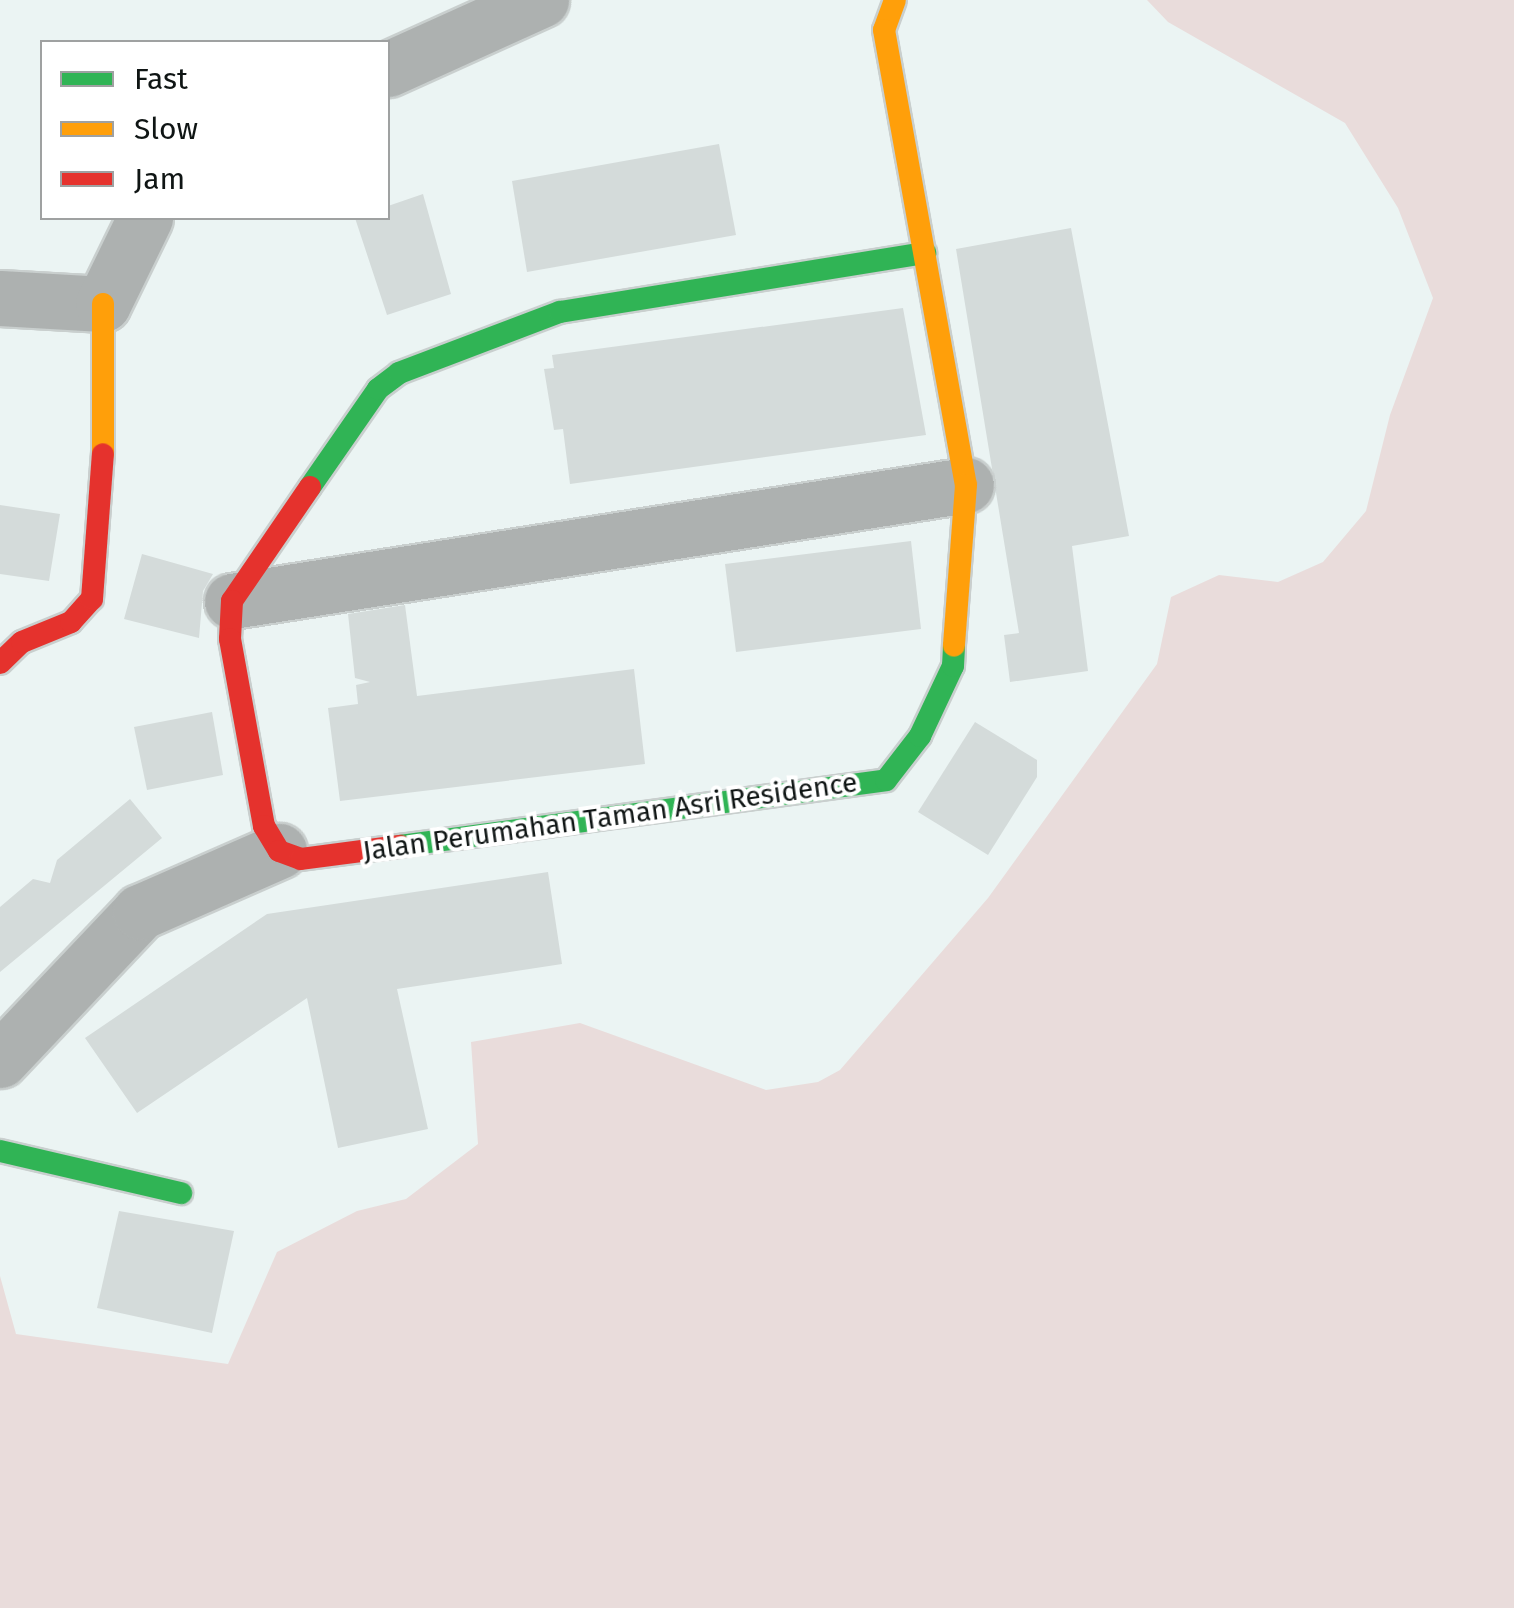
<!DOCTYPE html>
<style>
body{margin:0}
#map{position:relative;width:1514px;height:1608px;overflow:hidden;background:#ebf4f3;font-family:"Fira Sans",sans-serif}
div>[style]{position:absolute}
.green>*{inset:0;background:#e9dcdb}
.building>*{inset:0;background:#d4dbda}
.roads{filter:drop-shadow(2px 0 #c9cfce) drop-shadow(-2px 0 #c9cfce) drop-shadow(0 2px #c9cfce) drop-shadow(0 -2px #c9cfce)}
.street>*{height:55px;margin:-27.5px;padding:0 27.5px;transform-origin:27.5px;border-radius:27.5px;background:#adb1b0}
.fast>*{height:22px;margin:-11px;padding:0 11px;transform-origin:11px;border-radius:11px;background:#30b455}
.slow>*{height:22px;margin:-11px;padding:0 11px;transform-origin:11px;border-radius:11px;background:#ff9f0a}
.jam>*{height:22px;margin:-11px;padding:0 11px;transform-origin:11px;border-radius:11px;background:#e5322d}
span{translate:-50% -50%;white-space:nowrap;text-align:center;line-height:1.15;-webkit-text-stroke:8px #fff;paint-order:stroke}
.street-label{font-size:28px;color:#0f1514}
.legend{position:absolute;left:40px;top:40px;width:350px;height:180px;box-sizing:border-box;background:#fff;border:2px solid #9fa1a1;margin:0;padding:12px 18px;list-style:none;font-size:30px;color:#0f1514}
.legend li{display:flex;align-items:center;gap:20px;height:50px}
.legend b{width:50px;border:2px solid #9fa1a1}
</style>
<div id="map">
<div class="green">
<i style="clip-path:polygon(1147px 0,1514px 0,1514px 1608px,0 1608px,0 1276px,16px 1334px,228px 1364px,277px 1252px,357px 1211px,406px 1199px,478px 1144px,471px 1042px,580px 1023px,766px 1090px,818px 1082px,840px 1070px,988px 898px,1157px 664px,1171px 597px,1219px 575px,1278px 582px,1323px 562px,1366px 511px,1390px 415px,1433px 298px,1398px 208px,1345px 123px,1168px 22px)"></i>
</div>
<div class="building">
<i style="clip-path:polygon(719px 144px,736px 235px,527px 272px,512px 181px)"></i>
<i style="clip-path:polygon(423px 194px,451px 294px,387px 315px,355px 218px,388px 218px,388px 206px)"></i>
<i style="clip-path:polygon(1071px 228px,1129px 536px,1072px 546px,1088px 671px,1010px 682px,1004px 635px,1019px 633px,956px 249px)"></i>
<i style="clip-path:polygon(903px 308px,926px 435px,570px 484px,563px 429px,554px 430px,544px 369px,554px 368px,552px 355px)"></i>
<i style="clip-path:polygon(0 505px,60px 514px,49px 581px,0 574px)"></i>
<i style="clip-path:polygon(911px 541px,921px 629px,736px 652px,725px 564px)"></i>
<i style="clip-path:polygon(142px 554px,213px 574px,203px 591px,199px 638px,124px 619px)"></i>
<i style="clip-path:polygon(405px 605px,417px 696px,634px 669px,645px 764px,340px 801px,328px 708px,358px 704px,356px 685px,370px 682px,355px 678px,348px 614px)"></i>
<i style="clip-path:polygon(212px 712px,223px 775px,147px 790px,134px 727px)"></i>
<i style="clip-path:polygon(975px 722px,1037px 760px,1037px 777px,988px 855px,918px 812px)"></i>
<i style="clip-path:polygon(130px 799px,162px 838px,0 972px,0 907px,33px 879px,50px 883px,57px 860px)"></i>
<i style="clip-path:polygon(548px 872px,562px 964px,397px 989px,428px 1129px,338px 1148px,307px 998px,137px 1113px,85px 1038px,267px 914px)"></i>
<i style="clip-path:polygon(119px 1211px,234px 1231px,212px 1333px,97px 1308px)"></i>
</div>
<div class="roads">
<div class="street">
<i style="left:388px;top:69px;width:168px;rotate:-24.3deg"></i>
<i style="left:0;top:298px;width:103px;rotate:3.3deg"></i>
<i style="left:103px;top:304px;width:96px;rotate:-64deg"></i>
<i style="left:232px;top:601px;width:743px;rotate:-8.98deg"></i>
<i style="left:0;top:1060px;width:204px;rotate:-46.6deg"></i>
<i style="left:140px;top:912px;width:152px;rotate:-23.7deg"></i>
</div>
<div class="fast">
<i style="left:310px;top:487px;width:119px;rotate:-55.2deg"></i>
<i style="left:378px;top:389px;width:26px;rotate:-37deg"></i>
<i style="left:399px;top:373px;width:172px;rotate:-20.8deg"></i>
<i style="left:560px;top:312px;width:370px;rotate:-9.2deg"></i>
<i style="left:400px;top:846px;width:490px;rotate:-7.7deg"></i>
<i style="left:886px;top:780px;width:56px;rotate:-52.3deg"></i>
<i style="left:920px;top:736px;width:77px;rotate:-64.8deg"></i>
<i style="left:953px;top:666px;width:20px;rotate:-87deg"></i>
<i style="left:0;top:1151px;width:186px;rotate:13.1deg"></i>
</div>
<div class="slow">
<i style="left:895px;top:0;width:32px;rotate:110deg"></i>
<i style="left:884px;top:30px;width:462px;rotate:79.8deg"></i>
<i style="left:966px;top:485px;width:161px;rotate:94.3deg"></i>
<i style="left:103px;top:304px;width:150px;rotate:90deg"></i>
</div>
<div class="jam">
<i style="left:310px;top:487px;width:138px;rotate:124.4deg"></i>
<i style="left:232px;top:601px;width:38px;rotate:93deg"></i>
<i style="left:230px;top:639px;width:190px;rotate:79.7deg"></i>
<i style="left:264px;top:826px;width:29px;rotate:59deg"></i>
<i style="left:279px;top:851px;width:23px;rotate:20deg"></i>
<i style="left:301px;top:859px;width:100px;rotate:-7.5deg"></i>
<i style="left:0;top:663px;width:30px;rotate:-44deg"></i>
<i style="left:22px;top:642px;width:53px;rotate:-22.2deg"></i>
<i style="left:71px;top:622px;width:31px;rotate:-48deg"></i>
<i style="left:92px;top:599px;width:145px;rotate:-85.7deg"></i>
</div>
</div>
<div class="street-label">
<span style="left:610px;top:817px;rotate:-8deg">Jalan Perumahan Taman Asri Residence</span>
</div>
<ul class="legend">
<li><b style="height:12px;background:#30b455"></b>Fast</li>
<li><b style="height:12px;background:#ff9f0a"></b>Slow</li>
<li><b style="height:12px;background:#e5322d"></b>Jam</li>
</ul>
</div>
